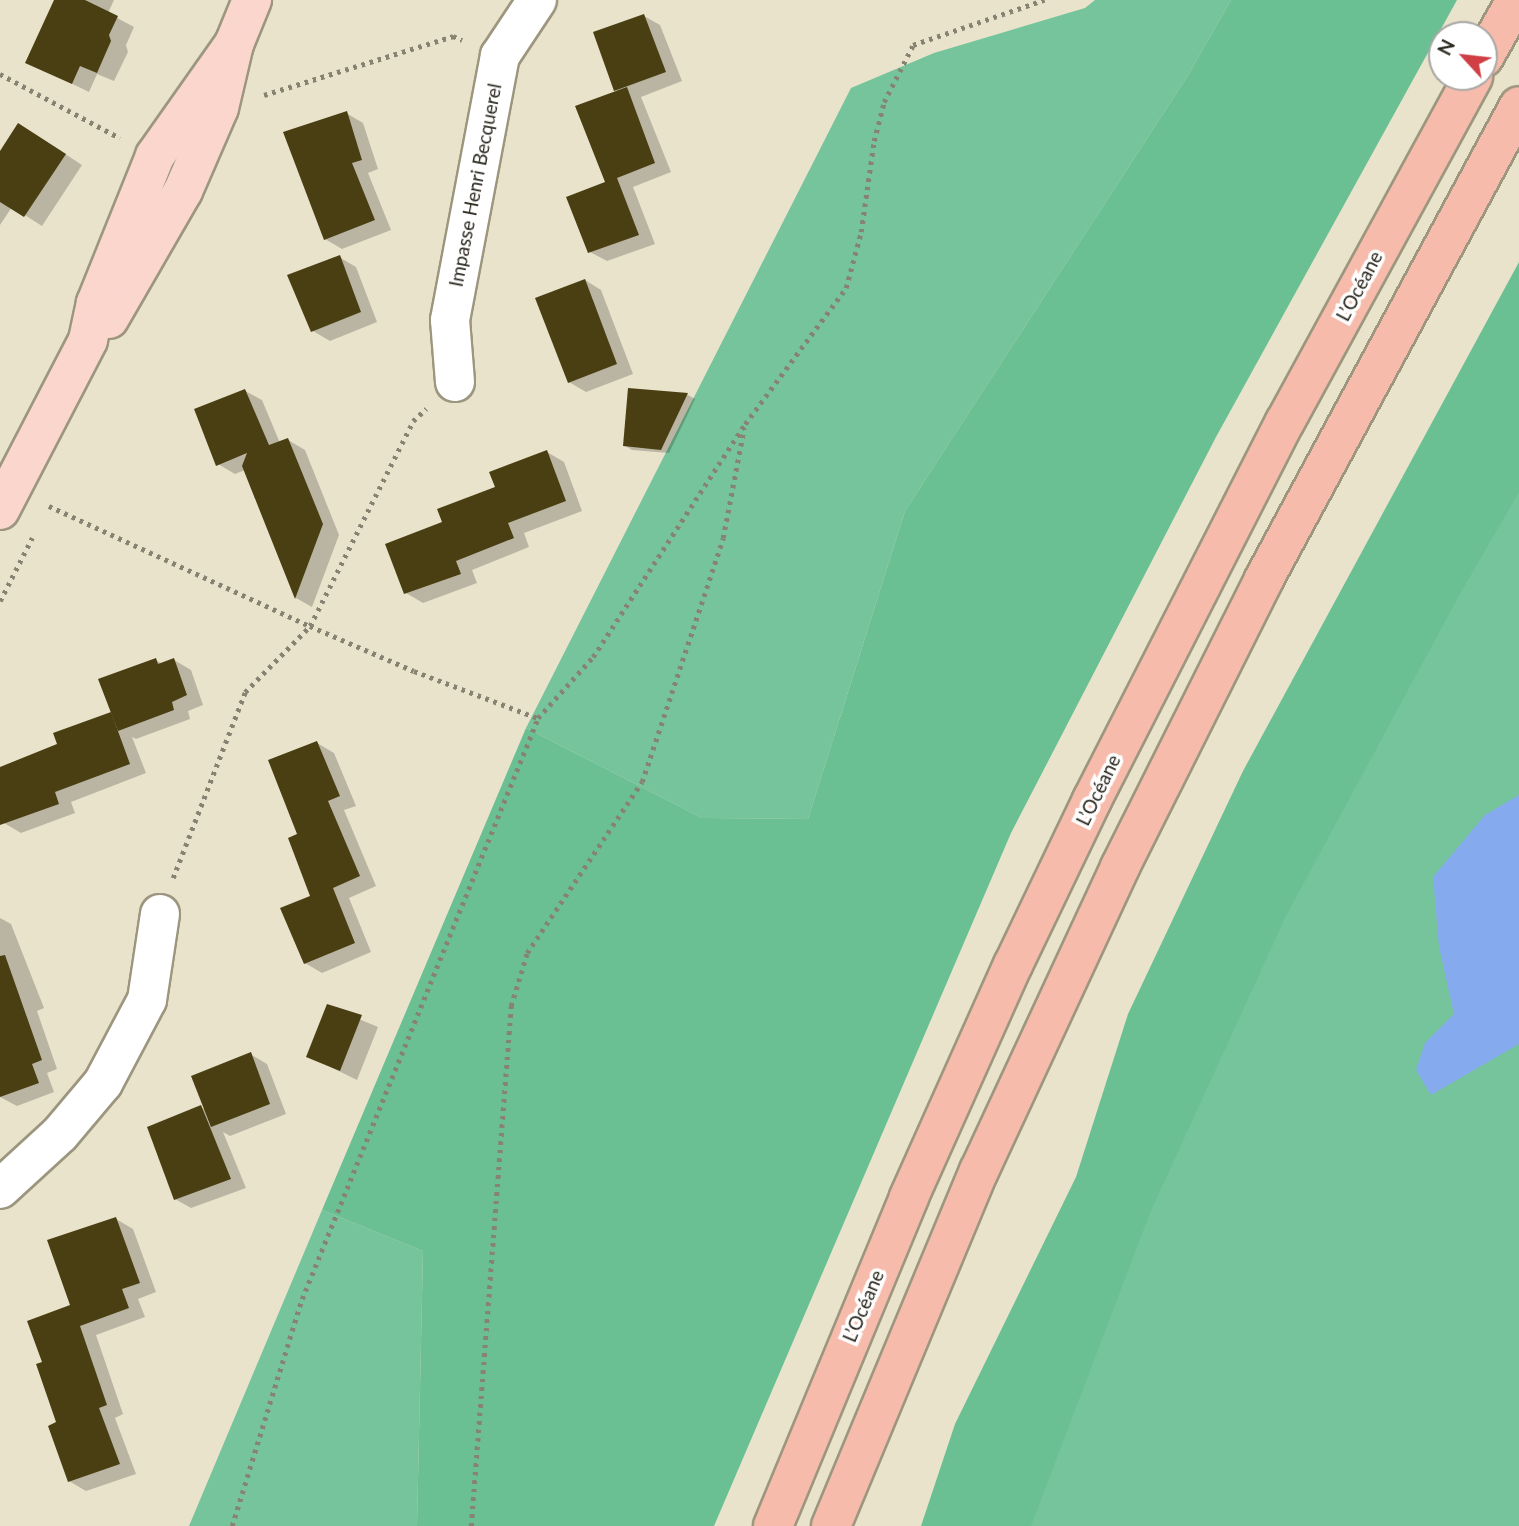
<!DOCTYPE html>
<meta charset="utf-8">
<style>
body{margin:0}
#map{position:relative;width:1519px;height:1526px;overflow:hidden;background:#e9e3cb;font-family:Lato,sans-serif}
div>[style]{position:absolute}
.green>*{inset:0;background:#76c49b}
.forest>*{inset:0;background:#6abf93}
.water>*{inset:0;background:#85abee}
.shadow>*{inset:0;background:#0003}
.building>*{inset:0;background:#4a3f13}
.path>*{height:4.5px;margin-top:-2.25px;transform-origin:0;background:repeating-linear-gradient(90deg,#878372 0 3.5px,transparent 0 8.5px)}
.roads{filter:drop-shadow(2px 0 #9c967f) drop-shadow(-2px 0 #9c967f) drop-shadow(0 2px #9c967f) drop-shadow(0 -2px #9c967f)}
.minor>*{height:38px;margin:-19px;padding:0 19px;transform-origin:19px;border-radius:19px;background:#fff}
.major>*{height:38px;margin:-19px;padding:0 19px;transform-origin:19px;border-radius:19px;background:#fad6cd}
.highway>*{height:38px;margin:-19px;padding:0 19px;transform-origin:19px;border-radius:19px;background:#f6bbab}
span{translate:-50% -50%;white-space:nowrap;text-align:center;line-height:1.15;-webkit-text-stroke:7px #fff;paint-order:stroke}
.street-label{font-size:19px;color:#29261d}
.north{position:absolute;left:1428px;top:21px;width:70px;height:70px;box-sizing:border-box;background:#fff;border:2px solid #a9a8a5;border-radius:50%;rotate:297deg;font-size:19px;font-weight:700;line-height:28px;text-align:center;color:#29261d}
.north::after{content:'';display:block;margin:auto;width:24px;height:32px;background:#cf3f43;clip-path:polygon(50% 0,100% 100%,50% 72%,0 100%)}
</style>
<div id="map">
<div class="green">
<i style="clip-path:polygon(1095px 0,1231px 0,1187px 77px,905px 511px,808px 819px,702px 818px,526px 728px,851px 88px,934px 53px,1085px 8px)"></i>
<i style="clip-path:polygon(1519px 345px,1519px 1526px,955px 1526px)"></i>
<i style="clip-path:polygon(322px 1210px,423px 1251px,417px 1526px,189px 1526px)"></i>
</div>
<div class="forest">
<i style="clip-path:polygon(1231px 0,1457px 0,1216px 437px,1011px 833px,714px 1526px,417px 1526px,423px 1251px,322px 1210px,526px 728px,702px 818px,808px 819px,905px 511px,1187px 77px)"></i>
<i style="clip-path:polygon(1519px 262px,1519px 492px,1461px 592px,1286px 916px,1150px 1213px,1031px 1526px,921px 1526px,955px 1424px,1076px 1177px,1128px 1014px,1243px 771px)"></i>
</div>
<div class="water">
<i style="clip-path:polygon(1519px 795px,1519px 1044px,1431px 1095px,1416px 1070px,1425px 1043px,1454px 1014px,1439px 947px,1433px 877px,1485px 815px)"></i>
</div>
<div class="shadow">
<i style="clip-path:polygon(56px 0,114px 0,108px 13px,134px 27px,126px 45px,128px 52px,114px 81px,97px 74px,89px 92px,27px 62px)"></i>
<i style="clip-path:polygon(644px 16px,660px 25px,682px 81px,641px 97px,671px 172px,633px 187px,655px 244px,607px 261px,590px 252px,607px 183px,619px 92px,615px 90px)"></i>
<i style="clip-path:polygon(346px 113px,363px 123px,378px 169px,368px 173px,391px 230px,342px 249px,325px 239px)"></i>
<i style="clip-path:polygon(36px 135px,82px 165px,42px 226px,12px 207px,0 225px,0 154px)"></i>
<i style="clip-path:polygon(339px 257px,356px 267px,377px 322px,330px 341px,313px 331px)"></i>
<i style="clip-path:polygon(585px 280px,601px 290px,633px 374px,586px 392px,569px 382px)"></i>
<i style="clip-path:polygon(629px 390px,688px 395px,695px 399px,669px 453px,632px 450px,624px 445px)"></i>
<i style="clip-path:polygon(245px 391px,262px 400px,280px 443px,288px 440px,305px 450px,339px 535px,312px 607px,296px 598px,245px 470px,235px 474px,218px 464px)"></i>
<i style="clip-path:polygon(547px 452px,564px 462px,582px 511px,524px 533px,529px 547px,472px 570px,477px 583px,423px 603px,406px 593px,444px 523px)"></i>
<i style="clip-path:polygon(155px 660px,163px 664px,174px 660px,191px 670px,203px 705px,188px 711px,190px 719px,136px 739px,132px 737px,146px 773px,71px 802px,75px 813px,21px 833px,4px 823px,0 812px,0 769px,59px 745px,111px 714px)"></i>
<i style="clip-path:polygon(317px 743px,334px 753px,356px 806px,344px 810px,376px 886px,349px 898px,371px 952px,322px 973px,305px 963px,313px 897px,299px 835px)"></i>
<i style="clip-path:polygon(0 918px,11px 924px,44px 1008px,37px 1011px,57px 1069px,47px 1073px,54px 1092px,17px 1106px,0 1097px)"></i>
<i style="clip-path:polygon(328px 1006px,378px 1027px,357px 1080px,308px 1056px)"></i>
<i style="clip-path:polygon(250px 1054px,267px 1064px,286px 1114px,230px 1136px,223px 1132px,246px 1188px,191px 1208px,175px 1199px,201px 1107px,207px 1111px)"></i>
<i style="clip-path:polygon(116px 1219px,133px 1229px,156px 1292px,138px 1299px,145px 1317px,96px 1335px,123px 1414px,115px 1418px,136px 1474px,86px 1491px,69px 1481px,44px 1363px)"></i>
</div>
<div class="building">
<i style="clip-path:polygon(54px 0,85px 0,118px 16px,109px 35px,111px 41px,97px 73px,80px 66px,72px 84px,25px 63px)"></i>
<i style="clip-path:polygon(644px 14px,666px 72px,614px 91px,593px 32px)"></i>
<i style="clip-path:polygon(627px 87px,655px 163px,617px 178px,639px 235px,588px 253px,566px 197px,605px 182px,575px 106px)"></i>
<i style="clip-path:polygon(347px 111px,362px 160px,352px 163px,375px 220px,324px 240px,283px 132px)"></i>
<i style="clip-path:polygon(18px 123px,66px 154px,24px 217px,0 202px,0 151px)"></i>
<i style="clip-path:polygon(340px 255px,361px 312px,311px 332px,287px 275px)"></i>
<i style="clip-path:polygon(585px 279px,617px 364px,568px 383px,535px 298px)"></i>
<i style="clip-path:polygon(628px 388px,688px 393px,661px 450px,623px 446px)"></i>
<i style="clip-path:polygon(245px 389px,269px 445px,288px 438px,323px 524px,295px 599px,242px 466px,247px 453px,216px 466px,194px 409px)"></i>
<i style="clip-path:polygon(547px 450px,566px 501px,508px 523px,514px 538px,456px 561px,461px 574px,404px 594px,385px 544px,442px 522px,437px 509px,495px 487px,489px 472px)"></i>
<i style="clip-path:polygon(156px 658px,158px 664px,174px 658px,187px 695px,172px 702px,174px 710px,118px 731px,98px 679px)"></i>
<i style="clip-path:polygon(111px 712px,130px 764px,55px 792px,59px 804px,0 825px,0 767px,57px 744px,53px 733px)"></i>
<i style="clip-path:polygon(317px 741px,340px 796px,328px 801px,360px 876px,333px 888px,355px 943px,304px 964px,280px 908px,310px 896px,288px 838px,297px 834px,268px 760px)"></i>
<i style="clip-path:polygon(5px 955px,42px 1060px,32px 1064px,39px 1083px,0 1097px,0 956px)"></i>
<i style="clip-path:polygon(327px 1004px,362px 1015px,340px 1071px,306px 1057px)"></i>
<i style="clip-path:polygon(251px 1052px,270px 1104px,211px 1127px,191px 1076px)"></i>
<i style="clip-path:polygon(201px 1105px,231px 1179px,174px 1200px,147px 1127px)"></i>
<i style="clip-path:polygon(116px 1217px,140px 1283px,122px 1289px,129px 1308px,80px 1326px,107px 1405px,99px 1408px,120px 1464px,68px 1482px,48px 1426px,56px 1422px,36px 1364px,42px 1362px,27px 1321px,70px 1305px,47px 1240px)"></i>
</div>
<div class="path">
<i style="left:0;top:74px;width:136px;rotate:28.1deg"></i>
<i style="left:264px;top:95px;width:198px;rotate:-17.3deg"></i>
<i style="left:453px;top:36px;width:10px;rotate:24deg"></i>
<i style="left:49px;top:506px;width:287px;rotate:24.7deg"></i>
<i style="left:310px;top:626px;width:229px;rotate:-63.3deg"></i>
<i style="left:413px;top:421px;width:18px;rotate:-43deg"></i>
<i style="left:0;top:601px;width:71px;rotate:-63.1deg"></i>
<i style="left:173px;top:878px;width:199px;rotate:-68.8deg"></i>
<i style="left:245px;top:692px;width:93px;rotate:-45.4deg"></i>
<i style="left:310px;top:626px;width:113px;rotate:23.4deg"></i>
<i style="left:414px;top:671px;width:133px;rotate:20.8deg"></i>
<i style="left:232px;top:1526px;width:238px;rotate:-72.9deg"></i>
<i style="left:302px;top:1299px;width:627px;rotate:-67.89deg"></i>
<i style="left:538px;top:718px;width:82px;rotate:-48deg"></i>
<i style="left:593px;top:657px;width:278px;rotate:-56.9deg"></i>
<i style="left:745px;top:424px;width:169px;rotate:-53.4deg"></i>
<i style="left:846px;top:288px;width:58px;rotate:-75deg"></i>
<i style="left:861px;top:232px;width:92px;rotate:-81.9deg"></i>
<i style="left:874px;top:141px;width:40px;rotate:-75.6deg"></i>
<i style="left:884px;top:102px;width:64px;rotate:-63deg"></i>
<i style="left:913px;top:45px;width:139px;rotate:-19deg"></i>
<i style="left:471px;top:1526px;width:522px;rotate:-85.6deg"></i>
<i style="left:511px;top:1006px;width:55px;rotate:-73.2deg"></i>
<i style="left:527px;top:953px;width:206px;rotate:-56.1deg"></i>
<i style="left:642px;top:782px;width:257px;rotate:-71.6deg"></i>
<i style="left:723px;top:538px;width:112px;rotate:-79.2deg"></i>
</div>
<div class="roads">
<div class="minor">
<i style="left:455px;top:382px;width:62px;rotate:-94.6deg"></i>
<i style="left:450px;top:320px;width:269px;rotate:-79.3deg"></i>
<i style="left:500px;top:56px;width:67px;rotate:-56.5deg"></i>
<i style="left:0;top:1189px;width:81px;rotate:-42.5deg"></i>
<i style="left:60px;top:1134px;width:67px;rotate:-49.9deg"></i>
<i style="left:103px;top:1083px;width:94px;rotate:-62.1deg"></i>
<i style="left:147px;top:1000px;width:87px;rotate:-81.4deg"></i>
</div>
<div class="major">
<i style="left:109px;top:319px;width:148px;rotate:-60deg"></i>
<i style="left:183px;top:191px;width:90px;rotate:-66.6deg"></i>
<i style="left:219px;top:108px;width:66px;rotate:-76.8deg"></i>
<i style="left:234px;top:44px;width:48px;rotate:-67.8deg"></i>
<i style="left:0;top:510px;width:191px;rotate:-62.6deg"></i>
<i style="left:88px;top:340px;width:38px;rotate:-78deg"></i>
<i style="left:96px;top:303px;width:158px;rotate:-68.1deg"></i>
<i style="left:155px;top:156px;width:137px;rotate:-54.8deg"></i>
</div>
<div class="highway">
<i style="left:1484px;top:57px;width:65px;rotate:-60.7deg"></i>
<i style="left:773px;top:1526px;width:356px;rotate:-67.5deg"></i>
<i style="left:909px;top:1197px;width:254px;rotate:-65.9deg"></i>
<i style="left:1013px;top:965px;width:183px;rotate:-64.4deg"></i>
<i style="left:1092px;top:800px;width:424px;rotate:-63deg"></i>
<i style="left:1285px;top:422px;width:393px;rotate:-61.4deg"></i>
<i style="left:831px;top:1526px;width:385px;rotate:-67.4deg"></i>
<i style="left:979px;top:1171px;width:335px;rotate:-65.1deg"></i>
<i style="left:1120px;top:867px;width:322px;rotate:-63.4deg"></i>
<i style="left:1264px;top:579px;width:537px;rotate:-61.67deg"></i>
</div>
</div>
<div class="street-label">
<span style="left:475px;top:185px;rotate:-79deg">Impasse Henri Becquerel</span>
<span style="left:1359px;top:286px;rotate:-62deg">L’Océane</span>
<span style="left:1098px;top:790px;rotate:-64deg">L’Océane</span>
<span style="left:863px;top:1306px;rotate:-67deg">L’Océane</span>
</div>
<div class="north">N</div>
</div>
